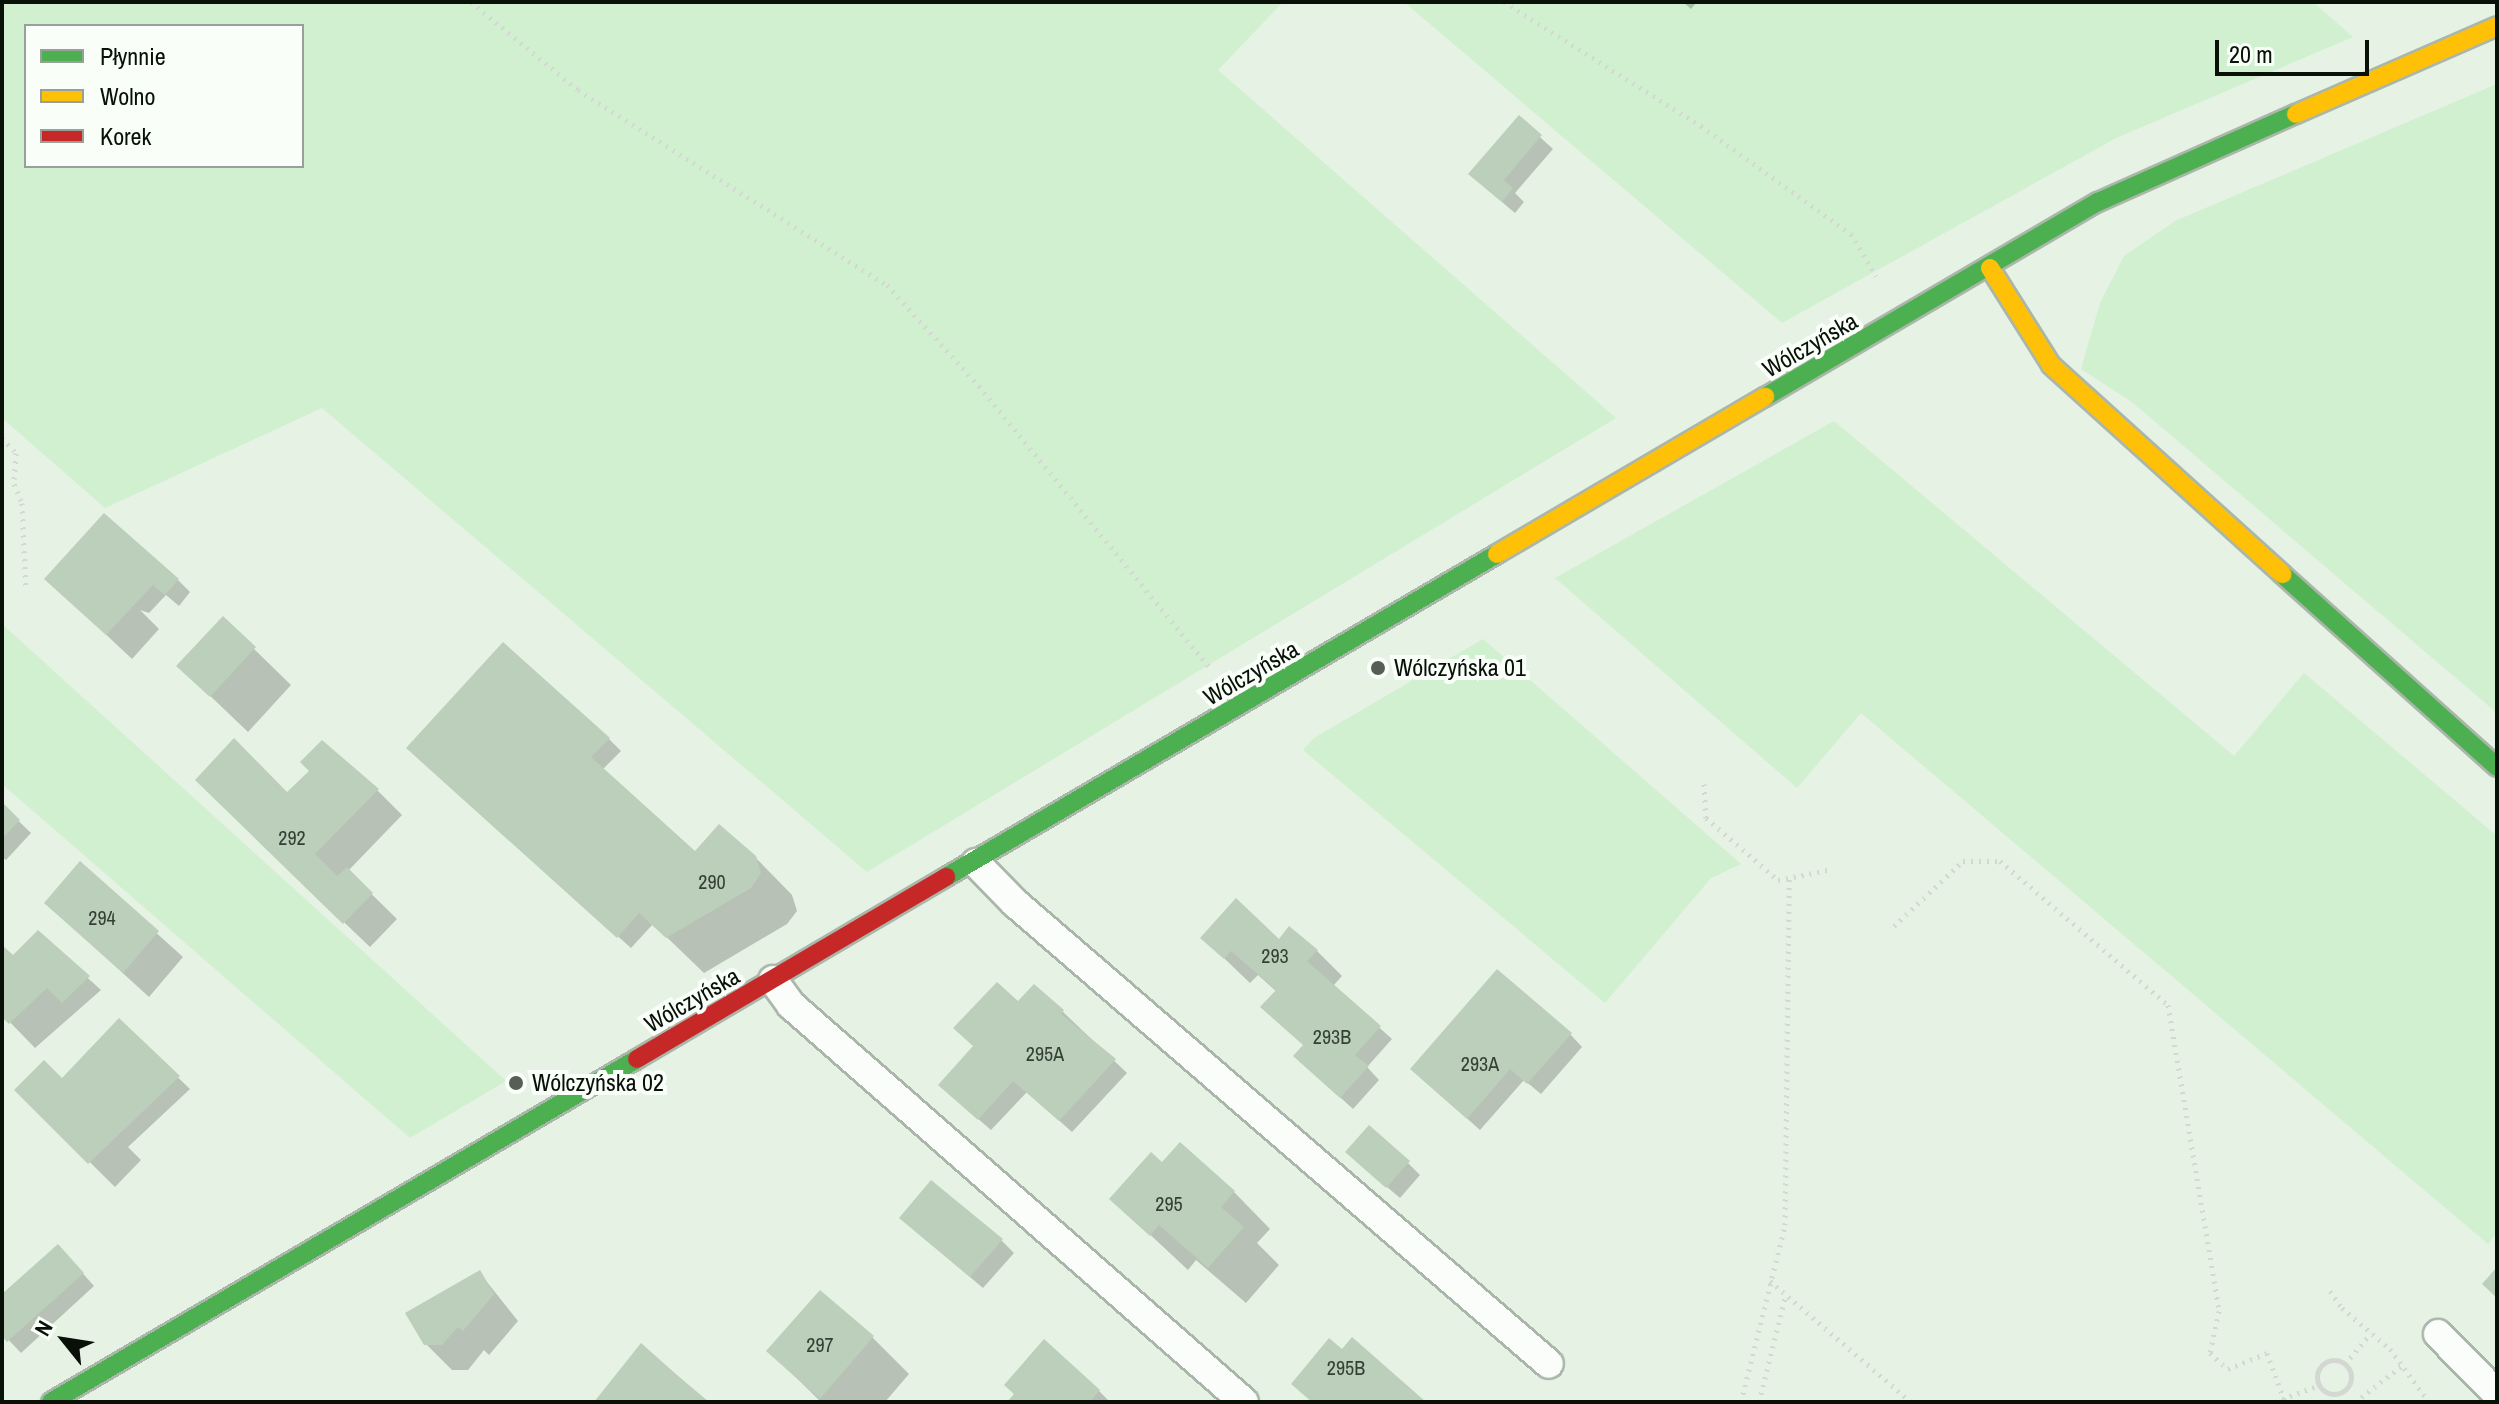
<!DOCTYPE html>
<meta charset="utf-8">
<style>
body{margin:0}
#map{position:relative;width:2499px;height:1404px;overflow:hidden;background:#e5f2e4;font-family:"Archivo Narrow",sans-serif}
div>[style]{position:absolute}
.green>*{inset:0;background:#d1f0d0}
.shadow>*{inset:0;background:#0003}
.building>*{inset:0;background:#bbcfbb}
.path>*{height:5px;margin-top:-2.5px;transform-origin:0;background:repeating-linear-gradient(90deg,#d4d8d3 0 2px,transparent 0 8px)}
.path>.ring{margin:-2.5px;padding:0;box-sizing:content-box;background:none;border:5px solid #d4d8d3;border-radius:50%}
.roads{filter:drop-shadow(2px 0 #abb6aa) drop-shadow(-2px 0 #abb6aa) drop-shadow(0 2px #abb6aa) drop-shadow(0 -2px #abb6aa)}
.lane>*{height:28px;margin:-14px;padding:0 14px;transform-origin:14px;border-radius:14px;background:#fbfdfb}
.fast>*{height:18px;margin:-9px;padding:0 9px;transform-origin:9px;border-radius:9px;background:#4caf50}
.slow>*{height:18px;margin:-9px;padding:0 9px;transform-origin:9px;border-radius:9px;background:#ffc107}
.jam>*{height:18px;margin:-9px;padding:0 9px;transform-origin:9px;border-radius:9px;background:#c62828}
.dots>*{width:22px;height:22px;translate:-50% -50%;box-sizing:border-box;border:4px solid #f9fef9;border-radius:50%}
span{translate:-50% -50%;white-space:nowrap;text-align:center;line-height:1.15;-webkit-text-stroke:8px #f9fef9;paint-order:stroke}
.number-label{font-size:20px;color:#354035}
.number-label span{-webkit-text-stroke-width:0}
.street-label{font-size:24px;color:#081008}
.poi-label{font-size:24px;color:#081008}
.left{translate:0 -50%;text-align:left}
.frame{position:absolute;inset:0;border:4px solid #081008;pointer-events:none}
.legend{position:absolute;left:24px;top:24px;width:280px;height:144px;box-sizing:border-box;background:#f9fef9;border:2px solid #999f99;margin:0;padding:10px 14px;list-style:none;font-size:24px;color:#081008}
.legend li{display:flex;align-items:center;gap:16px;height:40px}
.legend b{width:40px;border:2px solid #999f99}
.north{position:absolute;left:24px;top:1300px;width:80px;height:80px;-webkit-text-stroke:6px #f9fef9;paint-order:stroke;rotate:300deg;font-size:22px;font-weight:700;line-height:32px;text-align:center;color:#081008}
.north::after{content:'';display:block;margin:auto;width:28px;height:36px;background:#081008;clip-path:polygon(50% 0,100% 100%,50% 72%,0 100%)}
.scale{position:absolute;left:2215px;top:40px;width:154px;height:36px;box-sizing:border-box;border:4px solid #081008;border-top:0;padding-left:10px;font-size:24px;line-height:28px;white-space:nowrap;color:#081008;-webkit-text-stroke:6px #f9fef9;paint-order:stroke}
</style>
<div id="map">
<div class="green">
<i style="clip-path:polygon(evenodd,2px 2px,1283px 2px,1218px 70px,1616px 418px,867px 872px,322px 408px,105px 508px,2px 418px,2px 2px,302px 26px,302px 166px,26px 166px,26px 26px,302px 26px)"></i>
<i style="clip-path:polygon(1404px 2px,2313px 2px,2353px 37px,2116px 138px,1782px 323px)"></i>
<i style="clip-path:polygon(2497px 84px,2497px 713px,2132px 402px,2081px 369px,2100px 303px,2124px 256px,2175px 221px)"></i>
<i style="clip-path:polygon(1834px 421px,2234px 756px,2304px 673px,2497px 836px,2497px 1233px,2488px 1244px,1861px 713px,1797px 788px,1555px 578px)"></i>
<i style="clip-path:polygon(2px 624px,506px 1081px,410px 1138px,2px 784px)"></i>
<i style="clip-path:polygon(1483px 639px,1741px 864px,1711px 878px,1605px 1003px,1303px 750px,1314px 738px)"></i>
</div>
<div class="shadow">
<i style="clip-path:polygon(1683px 2px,1697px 2px,1691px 9px)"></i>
<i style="clip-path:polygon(1519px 118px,1553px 149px,1515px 193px,1524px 202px,1515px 213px,1483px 186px)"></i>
<i style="clip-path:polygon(47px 579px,178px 580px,190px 592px,179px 606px,166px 595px,149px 613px,140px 610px,159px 629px,132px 659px)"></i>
<i style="clip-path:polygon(223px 619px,291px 685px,248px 732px,179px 666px)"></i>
<i style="clip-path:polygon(609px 739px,621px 751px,602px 770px,695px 854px,755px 857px,792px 895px,797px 911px,787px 924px,704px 973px,653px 924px,631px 948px,421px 760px)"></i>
<i style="clip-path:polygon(377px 790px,402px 815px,348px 871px,397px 919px,370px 947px,234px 817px,287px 795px)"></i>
<i style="clip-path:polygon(2px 805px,31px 833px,6px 860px,2px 857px)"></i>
<i style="clip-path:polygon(80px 864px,183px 957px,149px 997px,46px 903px)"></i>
<i style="clip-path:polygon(38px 933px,101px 990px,35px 1048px,2px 1014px,2px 948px,13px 958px)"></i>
<i style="clip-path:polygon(1203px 938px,1279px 942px,1317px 951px,1342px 976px,1333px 986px,1392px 1039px,1367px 1067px,1379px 1080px,1353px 1109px,1308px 1068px,1305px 1046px,1277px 992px,1258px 975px,1250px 983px)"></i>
<i style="clip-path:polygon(1018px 1004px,1062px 1011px,1127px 1073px,1072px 1132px,1027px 1092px,991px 1130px,953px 1097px)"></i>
<i style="clip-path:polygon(119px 1021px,190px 1089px,128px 1147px,141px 1160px,115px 1187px,17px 1090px,62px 1081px)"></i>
<i style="clip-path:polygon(1570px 1034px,1582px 1047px,1541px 1094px,1524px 1080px,1480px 1130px,1425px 1081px)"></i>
<i style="clip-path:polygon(1408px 1163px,1420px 1175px,1400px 1198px,1360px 1164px)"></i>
<i style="clip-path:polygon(1162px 1165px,1234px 1192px,1270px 1229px,1257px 1243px,1279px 1265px,1246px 1303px,1196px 1260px,1188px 1270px,1112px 1199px)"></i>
<i style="clip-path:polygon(914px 1230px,1001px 1240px,1014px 1253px,983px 1288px)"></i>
<i style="clip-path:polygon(70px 1259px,94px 1286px,21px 1353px,2px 1333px,2px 1297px)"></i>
<i style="clip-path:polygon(479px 1272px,518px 1321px,489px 1355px,484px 1350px,468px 1370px,452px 1370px,426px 1344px)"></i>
<i style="clip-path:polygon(872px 1337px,909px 1374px,885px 1402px,821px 1402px,769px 1351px)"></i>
<i style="clip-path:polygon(1044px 1342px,1099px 1391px,1110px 1402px,1010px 1402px)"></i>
</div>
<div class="building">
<i style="clip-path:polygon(1519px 115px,1542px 135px,1504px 180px,1513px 188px,1502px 202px,1468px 174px)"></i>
<i style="clip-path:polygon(104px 513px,179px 579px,165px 595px,153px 585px,106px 635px,44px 579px)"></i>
<i style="clip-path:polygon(223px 616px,256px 647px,210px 697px,176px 666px)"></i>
<i style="clip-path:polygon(503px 642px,610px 738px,591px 757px,695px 851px,719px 824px,756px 856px,761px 873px,751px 888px,666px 938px,639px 913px,617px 938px,406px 748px)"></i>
<i style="clip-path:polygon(234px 738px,287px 792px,309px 771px,300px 762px,322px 740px,379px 789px,315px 854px,337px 876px,347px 867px,373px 893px,343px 924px,195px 780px)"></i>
<i style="clip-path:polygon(2px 802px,20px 820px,2px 839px)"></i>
<i style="clip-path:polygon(80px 861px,159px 931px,123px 973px,44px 903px)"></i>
<i style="clip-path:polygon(1236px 898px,1279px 939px,1289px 926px,1318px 950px,1307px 961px,1381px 1026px,1355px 1055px,1369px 1066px,1340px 1098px,1293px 1056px,1303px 1045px,1260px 1007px,1276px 990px,1231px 951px,1224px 959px,1200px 938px)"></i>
<i style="clip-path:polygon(38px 930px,90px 976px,62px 1003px,47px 988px,9px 1024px,2px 1017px,2px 945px,13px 955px)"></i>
<i style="clip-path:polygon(1497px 969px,1572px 1033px,1527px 1084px,1510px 1069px,1467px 1119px,1410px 1069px)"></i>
<i style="clip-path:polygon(997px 982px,1018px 1001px,1034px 984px,1064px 1010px,1061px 1014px,1116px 1059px,1059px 1121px,1013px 1081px,978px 1120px,938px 1085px,973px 1046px,953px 1028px)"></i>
<i style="clip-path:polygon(119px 1018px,180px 1076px,88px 1164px,14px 1090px,44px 1060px,62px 1078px)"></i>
<i style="clip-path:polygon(1369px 1125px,1410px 1161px,1386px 1188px,1345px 1152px)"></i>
<i style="clip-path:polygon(1180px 1142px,1235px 1191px,1221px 1207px,1244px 1227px,1208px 1268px,1159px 1225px,1150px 1236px,1109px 1199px,1151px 1152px,1162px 1162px)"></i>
<i style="clip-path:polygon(931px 1180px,1003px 1239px,970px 1277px,899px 1218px)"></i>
<i style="clip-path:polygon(58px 1244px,84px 1273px,7px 1342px,2px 1336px,2px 1294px)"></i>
<i style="clip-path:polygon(2497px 1267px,2497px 1298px,2482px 1284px)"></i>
<i style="clip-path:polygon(480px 1270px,494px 1294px,463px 1331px,458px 1327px,442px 1345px,424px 1345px,405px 1313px)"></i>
<i style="clip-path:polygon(820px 1290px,874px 1336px,820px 1399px,766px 1351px)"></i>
<i style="clip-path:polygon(1352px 1337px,1426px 1402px,1312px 1402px,1291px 1384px,1329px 1338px,1342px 1349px)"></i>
<i style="clip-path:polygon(1044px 1339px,1100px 1390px,1090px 1402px,1007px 1402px,1014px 1394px,1004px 1385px)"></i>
<i style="clip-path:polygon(641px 1343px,677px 1375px,709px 1402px,594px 1402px)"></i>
</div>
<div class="path">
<i style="left:471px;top:2px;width:139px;rotate:39.4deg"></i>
<i style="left:578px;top:90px;width:365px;rotate:32.3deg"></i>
<i style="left:887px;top:285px;width:137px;rotate:47.7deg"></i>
<i style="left:979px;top:386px;width:363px;rotate:50.7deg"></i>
<i style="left:1504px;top:2px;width:233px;rotate:32.2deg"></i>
<i style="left:1701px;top:126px;width:185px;rotate:35.8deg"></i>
<i style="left:1851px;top:234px;width:49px;rotate:59.2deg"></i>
<i style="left:2px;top:438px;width:21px;rotate:47deg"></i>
<i style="left:16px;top:453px;width:31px;rotate:94deg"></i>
<i style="left:14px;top:484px;width:21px;rotate:67deg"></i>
<i style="left:22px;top:503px;width:87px;rotate:87.4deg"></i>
<i style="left:1704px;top:784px;width:34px;rotate:87deg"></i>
<i style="left:1706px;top:818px;width:95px;rotate:40.7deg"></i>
<i style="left:1778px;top:880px;width:51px;rotate:-11.3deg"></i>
<i style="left:1894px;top:926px;width:95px;rotate:-43.3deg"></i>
<i style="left:1963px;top:861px;width:37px"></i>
<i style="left:2000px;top:861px;width:221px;rotate:40.6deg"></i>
<i style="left:2168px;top:1005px;width:310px;rotate:80.5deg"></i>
<i style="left:2219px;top:1311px;width:43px;rotate:102.1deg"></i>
<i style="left:2210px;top:1353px;width:24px;rotate:42deg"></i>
<i style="left:2228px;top:1369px;width:42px;rotate:-22.3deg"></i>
<i style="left:2267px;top:1353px;width:52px;rotate:69.8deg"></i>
<i style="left:1770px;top:1281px;width:186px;rotate:40.6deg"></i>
<i style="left:2330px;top:1291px;width:21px;rotate:55deg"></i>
<i style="left:2342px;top:1308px;width:63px;rotate:40.5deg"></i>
<i style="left:2390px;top:1349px;width:66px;rotate:53.7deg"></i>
<i class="ring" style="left:2317px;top:1360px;width:29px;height:29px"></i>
<i style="left:2345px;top:1364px;width:40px;rotate:-50deg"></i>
<i style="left:1741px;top:1402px;width:182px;rotate:-76deg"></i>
<i style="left:1785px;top:1225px;width:347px;rotate:-89.3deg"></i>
<i style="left:1759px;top:1402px;width:111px;rotate:-76deg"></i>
<i style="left:2275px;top:1402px;width:47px;rotate:-21.1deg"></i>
<i style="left:2355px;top:1402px;width:59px;rotate:-37.5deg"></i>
</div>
<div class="roads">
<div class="lane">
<i style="left:976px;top:863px;width:56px;rotate:45.7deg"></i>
<i style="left:1015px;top:903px;width:705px;rotate:40.8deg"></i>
<i style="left:773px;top:980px;width:31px;rotate:54deg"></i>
<i style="left:791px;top:1005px;width:602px;rotate:41.23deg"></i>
<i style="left:2438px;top:1334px;width:84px;rotate:45.5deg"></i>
</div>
<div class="fast">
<i style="left:1765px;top:397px;width:386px;rotate:-30.4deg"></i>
<i style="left:2098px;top:202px;width:217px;rotate:-24deg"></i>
<i style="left:2282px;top:574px;width:289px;rotate:41.9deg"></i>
<i style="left:946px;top:877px;width:639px;rotate:-30.38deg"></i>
<i style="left:51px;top:1402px;width:679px;rotate:-30.34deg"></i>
</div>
<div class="slow">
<i style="left:2296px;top:114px;width:219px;rotate:-23.6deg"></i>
<i style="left:1990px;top:268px;width:115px;rotate:57.8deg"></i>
<i style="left:2051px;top:365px;width:312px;rotate:42.1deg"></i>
<i style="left:1497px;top:554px;width:311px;rotate:-30.4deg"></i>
</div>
<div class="jam">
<i style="left:637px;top:1059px;width:359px;rotate:-30.5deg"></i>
</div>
</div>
<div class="dots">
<i style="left:1378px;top:668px;background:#555f55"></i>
<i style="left:516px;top:1083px;background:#555f55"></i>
</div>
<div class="number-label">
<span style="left:292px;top:837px">292</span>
<span style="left:712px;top:881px">290</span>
<span style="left:102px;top:917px">294</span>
<span style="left:1275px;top:955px">293</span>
<span style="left:1332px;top:1036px">293B</span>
<span style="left:1045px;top:1053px">295A</span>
<span style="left:1480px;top:1063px">293A</span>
<span style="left:1169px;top:1203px">295</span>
<span style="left:820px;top:1344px">297</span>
<span style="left:1346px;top:1367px">295B</span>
</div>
<div class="street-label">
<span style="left:1810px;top:345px;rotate:-30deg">Wólczyńska</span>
<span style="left:1251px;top:673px;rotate:-30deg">Wólczyńska</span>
<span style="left:692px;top:1000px;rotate:-30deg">Wólczyńska</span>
</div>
<div class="poi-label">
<span class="left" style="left:1394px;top:668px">Wólczyńska 01</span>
<span class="left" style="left:532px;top:1083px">Wólczyńska 02</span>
</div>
<div class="frame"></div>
<ul class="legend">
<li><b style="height:10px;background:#4caf50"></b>Płynnie</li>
<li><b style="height:10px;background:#ffc107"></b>Wolno</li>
<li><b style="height:10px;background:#c62828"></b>Korek</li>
</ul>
<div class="north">N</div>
<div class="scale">20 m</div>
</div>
